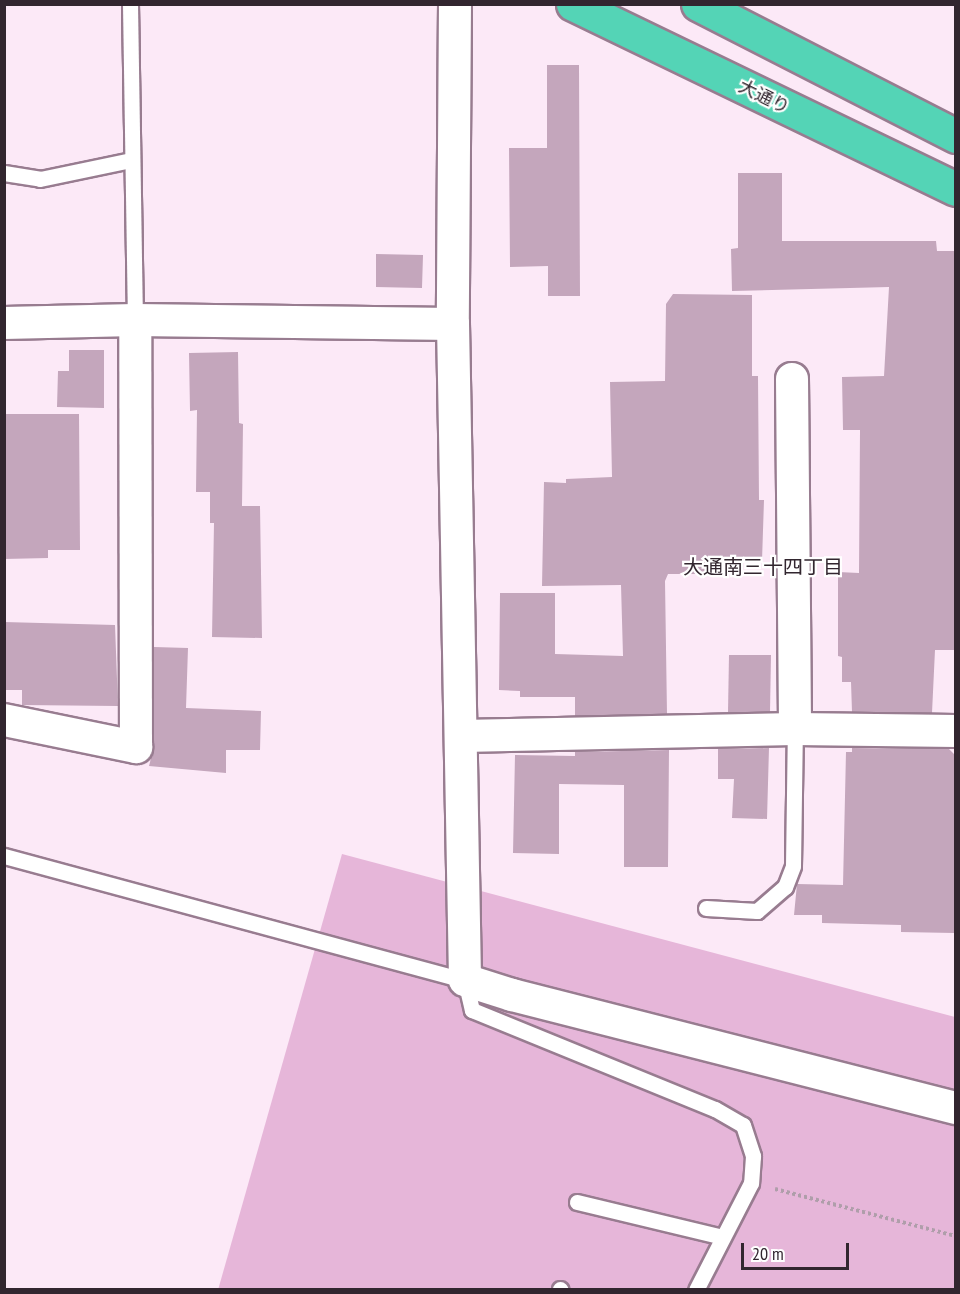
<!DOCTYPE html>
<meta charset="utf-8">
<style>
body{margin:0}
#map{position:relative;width:960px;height:1294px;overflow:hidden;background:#fce9f7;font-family:"PT Sans Narrow","Noto Sans JP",sans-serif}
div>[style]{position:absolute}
.green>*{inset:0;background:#e6b6d9}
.building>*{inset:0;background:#c4a6bc}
.path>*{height:4px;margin-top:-2px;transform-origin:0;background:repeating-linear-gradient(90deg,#af9eaa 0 3px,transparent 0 6px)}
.roads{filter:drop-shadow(2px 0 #987c90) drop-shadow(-2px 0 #987c90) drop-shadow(0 2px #987c90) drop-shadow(0 -2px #987c90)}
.lane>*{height:15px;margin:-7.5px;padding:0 7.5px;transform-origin:7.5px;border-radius:7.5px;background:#fff}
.street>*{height:32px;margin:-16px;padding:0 16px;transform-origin:16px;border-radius:16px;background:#fff}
.highway>*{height:33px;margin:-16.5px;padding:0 16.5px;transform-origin:16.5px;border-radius:16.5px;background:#54d4b6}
span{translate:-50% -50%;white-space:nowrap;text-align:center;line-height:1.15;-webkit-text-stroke:4.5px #fff;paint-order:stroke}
.street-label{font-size:18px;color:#32262f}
.neighbourhood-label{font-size:20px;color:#32262f}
.frame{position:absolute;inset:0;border:6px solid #32262f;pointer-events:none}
.scale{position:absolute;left:741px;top:1243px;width:108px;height:27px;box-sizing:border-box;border:3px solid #32262f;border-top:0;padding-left:8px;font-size:18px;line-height:21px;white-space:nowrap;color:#32262f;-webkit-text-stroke:4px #fff;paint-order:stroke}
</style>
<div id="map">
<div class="green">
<i style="clip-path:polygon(342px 854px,955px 1017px,955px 1289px,218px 1290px)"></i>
</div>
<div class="building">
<i style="clip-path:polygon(547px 65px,579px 65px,580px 296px,548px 296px,548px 266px,510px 267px,509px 148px,547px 148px)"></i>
<i style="clip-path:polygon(738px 173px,782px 173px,782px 241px,936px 241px,937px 251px,956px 251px,956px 650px,935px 650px,932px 713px,852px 712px,851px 682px,842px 682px,842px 657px,838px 656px,838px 572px,859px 573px,860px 430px,843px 430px,842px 377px,884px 376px,889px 287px,732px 291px,731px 249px,738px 248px)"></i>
<i style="clip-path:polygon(376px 254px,423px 255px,422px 288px,376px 287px)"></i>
<i style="clip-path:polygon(673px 294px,752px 295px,752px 376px,758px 376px,759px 500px,764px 500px,762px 561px,713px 561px,713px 574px,668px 574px,665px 581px,667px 714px,575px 716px,575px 697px,520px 697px,520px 691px,499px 690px,500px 593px,555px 593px,555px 654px,623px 656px,621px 585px,542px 586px,544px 482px,566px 483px,566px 479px,612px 477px,610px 382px,665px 381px,666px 304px)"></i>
<i style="clip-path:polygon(69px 350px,104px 350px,104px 408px,57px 407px,58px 371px,69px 371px)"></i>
<i style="clip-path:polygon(238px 352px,239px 423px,243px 424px,242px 506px,260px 506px,262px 638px,212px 637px,214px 523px,210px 523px,210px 492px,196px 492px,197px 410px,190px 411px,189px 353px)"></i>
<i style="clip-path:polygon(4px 414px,79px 414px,80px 550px,48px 550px,48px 558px,4px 559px)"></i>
<i style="clip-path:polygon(4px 622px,115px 625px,118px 706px,22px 705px,22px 690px,4px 690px)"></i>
<i style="clip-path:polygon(154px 647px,188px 648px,186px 708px,261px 711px,260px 750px,226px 750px,226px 773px,149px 766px,154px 747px)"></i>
<i style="clip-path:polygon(729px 655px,771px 655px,770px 712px,728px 712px)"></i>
<i style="clip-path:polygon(769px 748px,767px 819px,732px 818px,734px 779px,718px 779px,718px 749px)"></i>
<i style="clip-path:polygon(852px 748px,949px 749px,956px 756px,954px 933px,901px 932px,901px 925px,822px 923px,822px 915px,794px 915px,797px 884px,843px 885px,846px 752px,852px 752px)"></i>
<i style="clip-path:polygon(669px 750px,668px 867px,624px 867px,624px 785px,559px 784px,559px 854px,513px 853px,515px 755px,575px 756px,575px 752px)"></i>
</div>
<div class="path">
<i style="left:775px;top:1189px;width:187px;rotate:14.6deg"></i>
</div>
<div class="roads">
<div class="lane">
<i style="left:130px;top:4px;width:316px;rotate:89.1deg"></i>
<i style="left:4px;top:173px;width:36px;rotate:9deg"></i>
<i style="left:40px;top:179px;width:93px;rotate:-11.8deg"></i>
<i style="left:4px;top:856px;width:477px;rotate:15.1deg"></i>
<i style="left:465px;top:980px;width:31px;rotate:77deg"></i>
<i style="left:472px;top:1010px;width:262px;rotate:22.2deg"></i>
<i style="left:715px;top:1109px;width:32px;rotate:30deg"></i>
<i style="left:743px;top:1125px;width:33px;rotate:72deg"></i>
<i style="left:753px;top:1156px;width:27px;rotate:94deg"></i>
<i style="left:751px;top:1183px;width:120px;rotate:117.2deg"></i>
<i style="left:706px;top:908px;width:51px;rotate:3.4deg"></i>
<i style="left:757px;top:911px;width:37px;rotate:-41deg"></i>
<i style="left:785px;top:887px;width:22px;rotate:-69deg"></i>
<i style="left:793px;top:866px;width:137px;rotate:-89.2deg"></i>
<i style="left:577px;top:1202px;width:150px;rotate:13.5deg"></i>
<i style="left:560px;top:1289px;width:1px;rotate:45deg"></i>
</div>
<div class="street">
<i style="left:455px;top:4px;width:320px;rotate:90.4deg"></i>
<i style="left:453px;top:324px;width:656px;rotate:88.95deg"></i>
<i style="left:465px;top:980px;width:49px;rotate:17.7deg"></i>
<i style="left:512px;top:995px;width:458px;rotate:14.3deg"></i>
<i style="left:4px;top:323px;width:131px;rotate:-1.3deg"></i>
<i style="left:135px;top:320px;width:318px;rotate:0.7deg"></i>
<i style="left:792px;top:379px;width:350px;rotate:89.5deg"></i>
<i style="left:4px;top:720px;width:135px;rotate:11.6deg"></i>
<i style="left:136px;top:747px;width:427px;rotate:-90.1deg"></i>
<i style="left:462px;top:736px;width:333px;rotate:-1.2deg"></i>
<i style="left:795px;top:729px;width:161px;rotate:0.7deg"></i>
</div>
<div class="highway">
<i style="left:573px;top:4px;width:425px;rotate:25.8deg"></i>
<i style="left:698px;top:4px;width:290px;rotate:27.1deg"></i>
</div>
</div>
<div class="street-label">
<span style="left:764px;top:97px;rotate:26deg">大通り</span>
</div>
<div class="neighbourhood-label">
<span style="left:763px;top:567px">大通南三十四丁目</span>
</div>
<div class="frame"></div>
<div class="scale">20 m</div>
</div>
